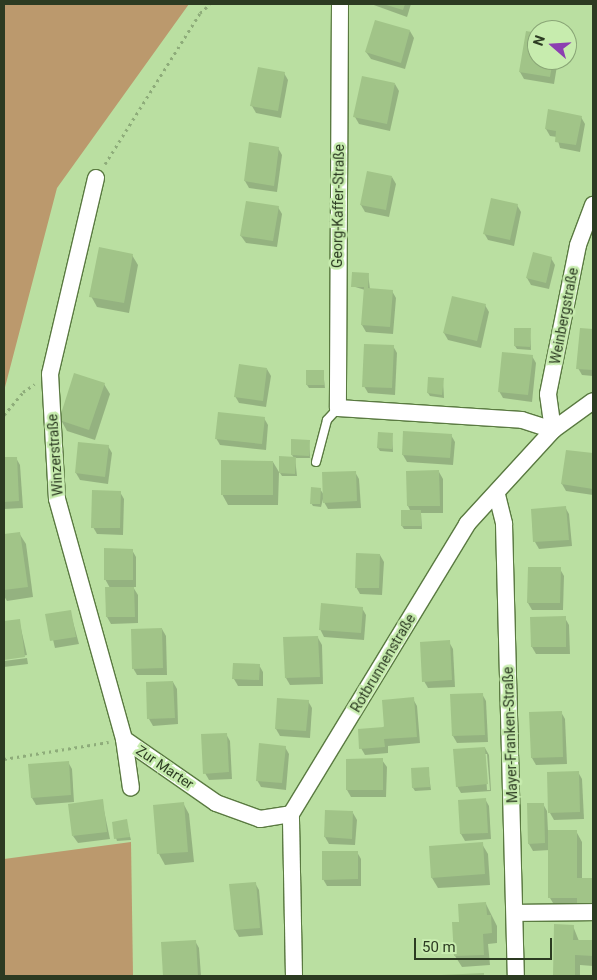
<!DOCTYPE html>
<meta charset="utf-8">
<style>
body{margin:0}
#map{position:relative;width:597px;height:980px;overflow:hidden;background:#badfa1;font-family:Roboto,sans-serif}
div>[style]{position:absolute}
.green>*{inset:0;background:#bb996d}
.shadow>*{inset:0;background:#0003}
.building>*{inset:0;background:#a1c488}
.path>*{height:3px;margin-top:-1.5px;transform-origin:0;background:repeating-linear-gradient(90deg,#8eac7a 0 2.5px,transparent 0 6.5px)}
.roads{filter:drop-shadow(1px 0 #5a7a41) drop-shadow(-1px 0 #5a7a41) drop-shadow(0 1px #5a7a41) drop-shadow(0 -1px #5a7a41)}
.service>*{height:8px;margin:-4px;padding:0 4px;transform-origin:4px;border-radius:4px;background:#fff}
.minor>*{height:16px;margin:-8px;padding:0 8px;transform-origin:8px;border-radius:8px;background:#fff}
span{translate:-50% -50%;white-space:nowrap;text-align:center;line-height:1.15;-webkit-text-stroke:5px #c7ecae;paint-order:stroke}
.street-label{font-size:14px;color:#2c3b22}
.frame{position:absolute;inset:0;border:5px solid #2c3b22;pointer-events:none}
.north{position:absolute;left:527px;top:20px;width:50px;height:50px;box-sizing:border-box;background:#c7ecae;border:1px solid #89a576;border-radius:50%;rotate:289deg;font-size:14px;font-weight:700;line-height:20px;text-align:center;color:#2c3b22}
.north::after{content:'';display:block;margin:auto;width:18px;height:22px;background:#8c3fb1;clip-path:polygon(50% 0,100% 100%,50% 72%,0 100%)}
.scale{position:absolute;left:414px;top:938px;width:138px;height:22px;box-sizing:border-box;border:2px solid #2c3b22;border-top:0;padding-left:6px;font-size:15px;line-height:18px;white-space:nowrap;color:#2c3b22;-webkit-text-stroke:4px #c7ecae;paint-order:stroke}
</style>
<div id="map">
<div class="green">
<i style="clip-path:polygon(4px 4px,189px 4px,57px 188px,4px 391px)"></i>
<i style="clip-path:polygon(131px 842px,133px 976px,4px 976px,4px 859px)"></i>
</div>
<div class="shadow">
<i style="clip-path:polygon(371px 4px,411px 4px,407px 17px)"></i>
<i style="clip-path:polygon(410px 31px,414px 38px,405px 69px,371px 59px,366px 52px)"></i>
<i style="clip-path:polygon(537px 34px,537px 60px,558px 60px,554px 84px,524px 79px,520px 72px)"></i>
<i style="clip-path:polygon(284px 73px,288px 80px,281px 118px,256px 113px,252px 106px)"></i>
<i style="clip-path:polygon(395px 84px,399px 91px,390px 131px,359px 124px,355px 117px)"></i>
<i style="clip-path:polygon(581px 117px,585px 124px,580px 152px,560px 148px,557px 137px,550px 136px,546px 129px)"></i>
<i style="clip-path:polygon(278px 148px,282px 155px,277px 192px,249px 188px,245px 181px)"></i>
<i style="clip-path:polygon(392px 177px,396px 184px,389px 217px,365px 212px,361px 205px)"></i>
<i style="clip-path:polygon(517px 205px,521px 212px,514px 246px,488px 240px,484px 233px)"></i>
<i style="clip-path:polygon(278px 207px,282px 214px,277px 247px,246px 243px,241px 236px)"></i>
<i style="clip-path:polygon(132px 255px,138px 265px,129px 313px,97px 307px,91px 296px)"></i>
<i style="clip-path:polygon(551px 258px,555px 265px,549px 289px,531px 285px,527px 278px)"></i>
<i style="clip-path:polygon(368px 274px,370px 289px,392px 291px,396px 298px,393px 334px,366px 332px,362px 325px,365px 290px,352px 286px)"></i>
<i style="clip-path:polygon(485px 305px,489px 312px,481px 348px,448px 340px,444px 333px)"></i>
<i style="clip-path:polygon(581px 329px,593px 330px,593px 376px,582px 375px,578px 368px)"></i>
<i style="clip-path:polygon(530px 330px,531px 350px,517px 349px,515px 346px)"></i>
<i style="clip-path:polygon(393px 346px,397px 353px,395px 395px,368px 393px,364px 386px)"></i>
<i style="clip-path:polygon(532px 356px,536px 363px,532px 402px,503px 398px,499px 391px)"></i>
<i style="clip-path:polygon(267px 369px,271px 376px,266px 407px,239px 403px,235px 396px)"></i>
<i style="clip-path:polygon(323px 371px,325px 388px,309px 388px,307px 385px)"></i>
<i style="clip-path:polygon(443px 380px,444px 398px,430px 396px,428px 393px)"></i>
<i style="clip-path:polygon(104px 384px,110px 394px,95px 440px,67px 431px,61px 420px)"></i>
<i style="clip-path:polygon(264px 418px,268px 425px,266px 450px,220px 445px,216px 438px)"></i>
<i style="clip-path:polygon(392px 435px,393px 452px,380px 451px,378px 448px)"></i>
<i style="clip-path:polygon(451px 435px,455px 442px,453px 465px,407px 462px,403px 455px)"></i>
<i style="clip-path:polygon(309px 441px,310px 458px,295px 458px,297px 476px,282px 476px,280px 473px,294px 458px,292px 455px)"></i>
<i style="clip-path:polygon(108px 446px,112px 453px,108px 484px,80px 480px,76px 473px)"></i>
<i style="clip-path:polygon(567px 451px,593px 455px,593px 495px,566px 491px,562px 484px)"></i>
<i style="clip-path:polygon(16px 458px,20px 465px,23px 508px,4px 509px,4px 459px)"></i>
<i style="clip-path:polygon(273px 462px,279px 472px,278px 505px,228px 505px,222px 494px)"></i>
<i style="clip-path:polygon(355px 472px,359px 479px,361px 508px,328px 509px,324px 502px)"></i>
<i style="clip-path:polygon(408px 472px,439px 472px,443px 479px,443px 513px,421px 513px,422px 529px,404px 529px,402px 526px,411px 512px,408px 506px)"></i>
<i style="clip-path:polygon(320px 489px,324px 495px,321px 507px,313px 506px,311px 503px)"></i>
<i style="clip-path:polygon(120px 492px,124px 499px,123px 535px,97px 534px,93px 527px)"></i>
<i style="clip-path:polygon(565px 507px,569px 514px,572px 546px,539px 549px,535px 542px,532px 510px)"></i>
<i style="clip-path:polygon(19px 533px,26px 544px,33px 597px,7px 601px,4px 596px,4px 536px)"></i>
<i style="clip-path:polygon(132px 550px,136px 557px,136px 587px,133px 587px,138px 595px,138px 623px,111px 624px,107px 617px,106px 589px,110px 588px,105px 579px)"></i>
<i style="clip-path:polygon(380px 555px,384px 562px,382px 595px,360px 594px,356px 587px)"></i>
<i style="clip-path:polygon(560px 569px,564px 576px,563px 610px,532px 610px,528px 603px)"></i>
<i style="clip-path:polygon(362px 608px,366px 615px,364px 640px,324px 637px,320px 629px)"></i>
<i style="clip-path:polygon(70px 611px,79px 644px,55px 648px,47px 615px)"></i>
<i style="clip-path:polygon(531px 618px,565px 618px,569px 625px,570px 654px,536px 654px,532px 647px)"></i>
<i style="clip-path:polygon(19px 620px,27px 655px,4px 659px,4px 622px)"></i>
<i style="clip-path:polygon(162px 629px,166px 636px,167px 675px,137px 675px,133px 668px)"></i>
<i style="clip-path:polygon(318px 638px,322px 645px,323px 684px,290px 685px,286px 678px)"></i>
<i style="clip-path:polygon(449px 642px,453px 649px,455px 687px,428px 688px,424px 681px)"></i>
<i style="clip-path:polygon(27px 658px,28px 664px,4px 667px,4px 661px)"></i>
<i style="clip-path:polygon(259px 665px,263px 672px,263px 686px,238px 686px,234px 679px)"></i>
<i style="clip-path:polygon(173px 682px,177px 689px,178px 724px,153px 726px,149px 719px)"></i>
<i style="clip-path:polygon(482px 694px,486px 701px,488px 742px,457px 743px,453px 736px,452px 695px)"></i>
<i style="clip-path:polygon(413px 699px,417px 706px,420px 743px,388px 746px,388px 753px,365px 755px,361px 748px)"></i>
<i style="clip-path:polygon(308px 701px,312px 708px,310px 738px,280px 736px,276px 729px)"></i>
<i style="clip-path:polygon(561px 712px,565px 719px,567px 764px,536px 765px,532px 758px)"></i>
<i style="clip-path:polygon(226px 734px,230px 741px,232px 779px,209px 780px,205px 773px)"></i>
<i style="clip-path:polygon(285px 747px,289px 754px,286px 790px,261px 787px,257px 780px)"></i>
<i style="clip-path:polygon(evenodd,485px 748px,489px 755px,491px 791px,461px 793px,457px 786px,485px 748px,485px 754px,487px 754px,490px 790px,487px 790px,485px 754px)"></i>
<i style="clip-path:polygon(382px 760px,387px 767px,386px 797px,351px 797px,347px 790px)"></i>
<i style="clip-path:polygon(68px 762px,72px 769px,74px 802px,36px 805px,32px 798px)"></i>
<i style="clip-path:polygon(428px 769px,431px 790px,415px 791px,413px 788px)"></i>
<i style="clip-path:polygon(578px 772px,582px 779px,584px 819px,554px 820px,550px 813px)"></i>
<i style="clip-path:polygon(485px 799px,489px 806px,491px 839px,465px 841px,461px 834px,459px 801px)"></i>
<i style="clip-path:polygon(102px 801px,110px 839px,78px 843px,73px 836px)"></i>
<i style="clip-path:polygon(183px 803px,189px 814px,194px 862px,165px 865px,159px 854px,154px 806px)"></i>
<i style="clip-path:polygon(543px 804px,547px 811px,548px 831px,576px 831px,582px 842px,582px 879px,593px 879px,593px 914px,556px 908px,550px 898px,550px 850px,533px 851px,529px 844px)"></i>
<i style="clip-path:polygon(353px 813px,357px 820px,355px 845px,329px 844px,325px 837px)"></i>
<i style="clip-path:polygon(126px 821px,131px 840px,117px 841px,116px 838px)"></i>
<i style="clip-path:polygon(482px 844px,488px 854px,490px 885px,438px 888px,432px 878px,430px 847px)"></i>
<i style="clip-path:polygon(357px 852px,361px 859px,361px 886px,327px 886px,323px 879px)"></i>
<i style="clip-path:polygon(255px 883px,259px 890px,263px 935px,239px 937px,235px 930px,231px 886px)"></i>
<i style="clip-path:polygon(486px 904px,497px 926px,497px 943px,488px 944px,490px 965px,462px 967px,455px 956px,454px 923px,460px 923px)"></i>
<i style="clip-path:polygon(555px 926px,573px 926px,579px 941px,593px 942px,593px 966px,580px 965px,580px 976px,555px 976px)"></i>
<i style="clip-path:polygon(195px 941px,199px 948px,201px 976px,165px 976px,162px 943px)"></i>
</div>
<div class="building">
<i style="clip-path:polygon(383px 4px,405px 4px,403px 10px)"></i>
<i style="clip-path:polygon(375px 20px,410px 30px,401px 63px,365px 52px)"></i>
<i style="clip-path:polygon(526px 31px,537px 33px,537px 60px,553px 60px,550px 77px,519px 72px)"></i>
<i style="clip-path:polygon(258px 67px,285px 72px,278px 111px,250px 106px)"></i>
<i style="clip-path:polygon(362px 76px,395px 83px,387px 124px,353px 117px)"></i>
<i style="clip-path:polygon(548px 109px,582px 116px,576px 145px,555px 142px,556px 131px,545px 129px)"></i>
<i style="clip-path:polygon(249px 142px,279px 147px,274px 186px,244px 181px)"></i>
<i style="clip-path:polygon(367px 171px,392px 176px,386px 210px,360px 205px)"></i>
<i style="clip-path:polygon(491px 198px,518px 204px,510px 240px,483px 234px)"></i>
<i style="clip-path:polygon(246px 201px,279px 206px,273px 241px,240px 236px)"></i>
<i style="clip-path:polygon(99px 247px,133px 254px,124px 303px,89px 297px)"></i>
<i style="clip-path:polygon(533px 252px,552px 257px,546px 283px,526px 278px)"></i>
<i style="clip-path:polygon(352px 272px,369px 273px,368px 288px,393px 290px,390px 327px,361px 325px,364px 287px,351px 287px)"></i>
<i style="clip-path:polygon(452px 296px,486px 304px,477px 341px,443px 333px)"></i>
<i style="clip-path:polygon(514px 328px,531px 328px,530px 347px,514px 346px)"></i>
<i style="clip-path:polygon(580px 328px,593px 329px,593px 370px,576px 369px)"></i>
<i style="clip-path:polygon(364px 344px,394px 345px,392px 388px,362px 387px)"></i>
<i style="clip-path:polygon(502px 352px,533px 355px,528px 395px,498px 392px)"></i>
<i style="clip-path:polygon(239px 364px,267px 368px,263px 401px,234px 397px)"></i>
<i style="clip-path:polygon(306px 370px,324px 370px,324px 385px,306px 385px)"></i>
<i style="clip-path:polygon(74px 373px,105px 383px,89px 430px,59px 420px)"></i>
<i style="clip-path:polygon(428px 377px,444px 378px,442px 395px,427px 393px)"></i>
<i style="clip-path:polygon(218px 412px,265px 417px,262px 444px,215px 439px)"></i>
<i style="clip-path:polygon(403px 431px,452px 434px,450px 458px,402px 455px)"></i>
<i style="clip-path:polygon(378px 432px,393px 433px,392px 449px,377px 448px)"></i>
<i style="clip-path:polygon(291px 439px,310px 440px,309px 456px,291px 455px)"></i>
<i style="clip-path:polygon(78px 442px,109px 445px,105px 477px,75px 473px)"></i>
<i style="clip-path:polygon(566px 450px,593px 453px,593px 489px,561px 484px)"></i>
<i style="clip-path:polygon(279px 456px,296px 457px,295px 474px,279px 473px)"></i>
<i style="clip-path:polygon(4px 457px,17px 457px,19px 501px,4px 502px)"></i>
<i style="clip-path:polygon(221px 460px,273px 461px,273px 495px,221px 495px)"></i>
<i style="clip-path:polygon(439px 470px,440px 506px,407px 506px,406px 471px)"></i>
<i style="clip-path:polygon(356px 471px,357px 501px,323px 503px,322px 472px)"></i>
<i style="clip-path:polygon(311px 487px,321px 488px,320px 504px,310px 504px)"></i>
<i style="clip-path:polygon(92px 490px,121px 491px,120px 528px,91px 528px)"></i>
<i style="clip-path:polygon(566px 506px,569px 540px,533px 542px,531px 509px)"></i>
<i style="clip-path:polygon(401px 510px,421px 510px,421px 526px,401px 526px)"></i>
<i style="clip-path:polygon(20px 532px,28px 587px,4px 590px,4px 534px)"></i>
<i style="clip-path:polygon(104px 548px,133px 549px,133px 580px,104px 580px)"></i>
<i style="clip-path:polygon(356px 553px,380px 554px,379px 588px,355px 588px)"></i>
<i style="clip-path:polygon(528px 567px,561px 567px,560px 603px,527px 603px)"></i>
<i style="clip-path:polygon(105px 587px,134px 587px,135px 617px,106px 617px)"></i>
<i style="clip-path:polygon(321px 603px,363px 607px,361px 633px,319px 630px)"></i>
<i style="clip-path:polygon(71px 610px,76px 637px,50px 641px,45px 614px)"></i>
<i style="clip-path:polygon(566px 616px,566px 647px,531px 647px,530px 617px)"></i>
<i style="clip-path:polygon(20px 619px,25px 657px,4px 660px,4px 621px)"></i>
<i style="clip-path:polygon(162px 628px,163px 668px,132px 669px,131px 629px)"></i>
<i style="clip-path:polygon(318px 636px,320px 677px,285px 678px,283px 637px)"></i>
<i style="clip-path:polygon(450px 640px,452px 680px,422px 682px,420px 642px)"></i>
<i style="clip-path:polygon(233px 663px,260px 664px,259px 680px,232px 679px)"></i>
<i style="clip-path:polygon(173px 681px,175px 718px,147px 719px,146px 682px)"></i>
<i style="clip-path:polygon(483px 693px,485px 735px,452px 736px,450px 694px)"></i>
<i style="clip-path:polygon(414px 697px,417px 737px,384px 739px,385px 747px,359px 749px,358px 729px,384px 727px,382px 700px)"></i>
<i style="clip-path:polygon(277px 698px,309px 700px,306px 731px,275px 729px)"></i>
<i style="clip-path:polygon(562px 711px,563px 757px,531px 758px,529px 712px)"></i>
<i style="clip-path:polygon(227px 733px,229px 772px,203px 774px,201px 734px)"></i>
<i style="clip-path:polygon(259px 743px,286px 746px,282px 783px,256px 781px)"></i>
<i style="clip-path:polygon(485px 747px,488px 784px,456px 787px,453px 749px)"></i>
<i style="clip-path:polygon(383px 758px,383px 790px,346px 790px,346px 759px)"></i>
<i style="clip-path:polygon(69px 761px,71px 795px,31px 798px,28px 764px)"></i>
<i style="clip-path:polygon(429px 767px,430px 787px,412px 788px,411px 768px)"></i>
<i style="clip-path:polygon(579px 771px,580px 812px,548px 813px,547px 772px)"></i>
<i style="clip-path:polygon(486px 798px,488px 833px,460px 834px,458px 800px)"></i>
<i style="clip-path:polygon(103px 799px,107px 832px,72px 836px,68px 804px)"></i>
<i style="clip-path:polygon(184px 802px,188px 852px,157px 854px,153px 805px)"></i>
<i style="clip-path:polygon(527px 803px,544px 803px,545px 843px,528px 844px)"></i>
<i style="clip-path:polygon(325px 810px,353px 811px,352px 839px,324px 837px)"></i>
<i style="clip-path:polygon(127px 819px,130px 837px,114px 839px,112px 822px)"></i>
<i style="clip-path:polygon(548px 830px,577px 830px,577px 878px,593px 878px,593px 904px,577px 904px,577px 898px,548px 898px)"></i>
<i style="clip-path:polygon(483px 842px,485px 874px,431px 878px,429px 846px)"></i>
<i style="clip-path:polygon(322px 851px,358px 851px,358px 879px,322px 880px)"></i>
<i style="clip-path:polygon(256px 882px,260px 928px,234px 930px,229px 884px)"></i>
<i style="clip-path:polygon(486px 902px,487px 915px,491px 915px,492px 933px,483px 934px,484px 955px,454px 956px,452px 922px,459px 922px,458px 904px)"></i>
<i style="clip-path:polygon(554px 924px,574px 925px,573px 940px,593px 940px,593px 956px,575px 955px,575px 976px,553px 976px)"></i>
<i style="clip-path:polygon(196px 940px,198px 976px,163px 976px,161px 942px)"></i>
<i style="clip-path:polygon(484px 973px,484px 976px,441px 976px,441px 975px)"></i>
</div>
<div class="path">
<i style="left:105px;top:164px;width:178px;rotate:-57.8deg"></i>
<i style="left:200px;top:13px;width:13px;rotate:-42deg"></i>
<i style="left:4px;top:415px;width:30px;rotate:-50deg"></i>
<i style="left:23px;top:392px;width:14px;rotate:-34deg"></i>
<i style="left:4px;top:759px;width:106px;rotate:-9.2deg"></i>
</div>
<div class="roads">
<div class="service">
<i style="left:316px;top:462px;width:43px;rotate:-75.3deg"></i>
<i style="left:327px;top:420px;width:16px;rotate:-47deg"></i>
</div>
<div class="minor">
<i style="left:340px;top:4px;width:404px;rotate:90.3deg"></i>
<i style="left:338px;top:408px;width:184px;rotate:3.7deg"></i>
<i style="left:522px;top:420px;width:33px;rotate:18deg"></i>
<i style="left:553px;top:430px;width:36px;rotate:-98deg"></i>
<i style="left:548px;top:394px;width:152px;rotate:-78.6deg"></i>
<i style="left:578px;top:245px;width:43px;rotate:-69.4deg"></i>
<i style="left:96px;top:178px;width:201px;rotate:103.2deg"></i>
<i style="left:50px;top:374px;width:125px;rotate:86.8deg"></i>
<i style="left:57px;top:499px;width:249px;rotate:74.4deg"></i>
<i style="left:124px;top:739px;width:49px;rotate:81.9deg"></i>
<i style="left:497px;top:495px;width:30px;rotate:76deg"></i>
<i style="left:504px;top:524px;width:452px;rotate:88.5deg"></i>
<i style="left:124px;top:739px;width:112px;rotate:34.8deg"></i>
<i style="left:216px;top:803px;width:47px;rotate:20deg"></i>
<i style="left:260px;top:819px;width:31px;rotate:-9deg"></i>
<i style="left:516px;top:913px;width:77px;rotate:-0.7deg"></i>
<i style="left:294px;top:976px;width:162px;rotate:-91.1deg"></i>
<i style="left:291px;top:814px;width:339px;rotate:-58.7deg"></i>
<i style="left:467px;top:524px;width:127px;rotate:-47.5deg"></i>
<i style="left:553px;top:430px;width:49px;rotate:-35.9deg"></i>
</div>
</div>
<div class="street-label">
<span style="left:338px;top:206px;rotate:-89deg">Georg-Kaffer-Straße</span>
<span style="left:564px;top:316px;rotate:-79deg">Weinbergstraße</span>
<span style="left:55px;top:455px;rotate:-94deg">Winzerstraße</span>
<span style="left:383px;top:663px;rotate:-59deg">Rotbrunnenstraße</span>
<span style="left:510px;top:735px;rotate:-92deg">Mayer-Franken-Straße</span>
<span style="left:165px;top:767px;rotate:34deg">Zur Marter</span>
</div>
<div class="frame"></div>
<div class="north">N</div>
<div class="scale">50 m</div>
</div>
